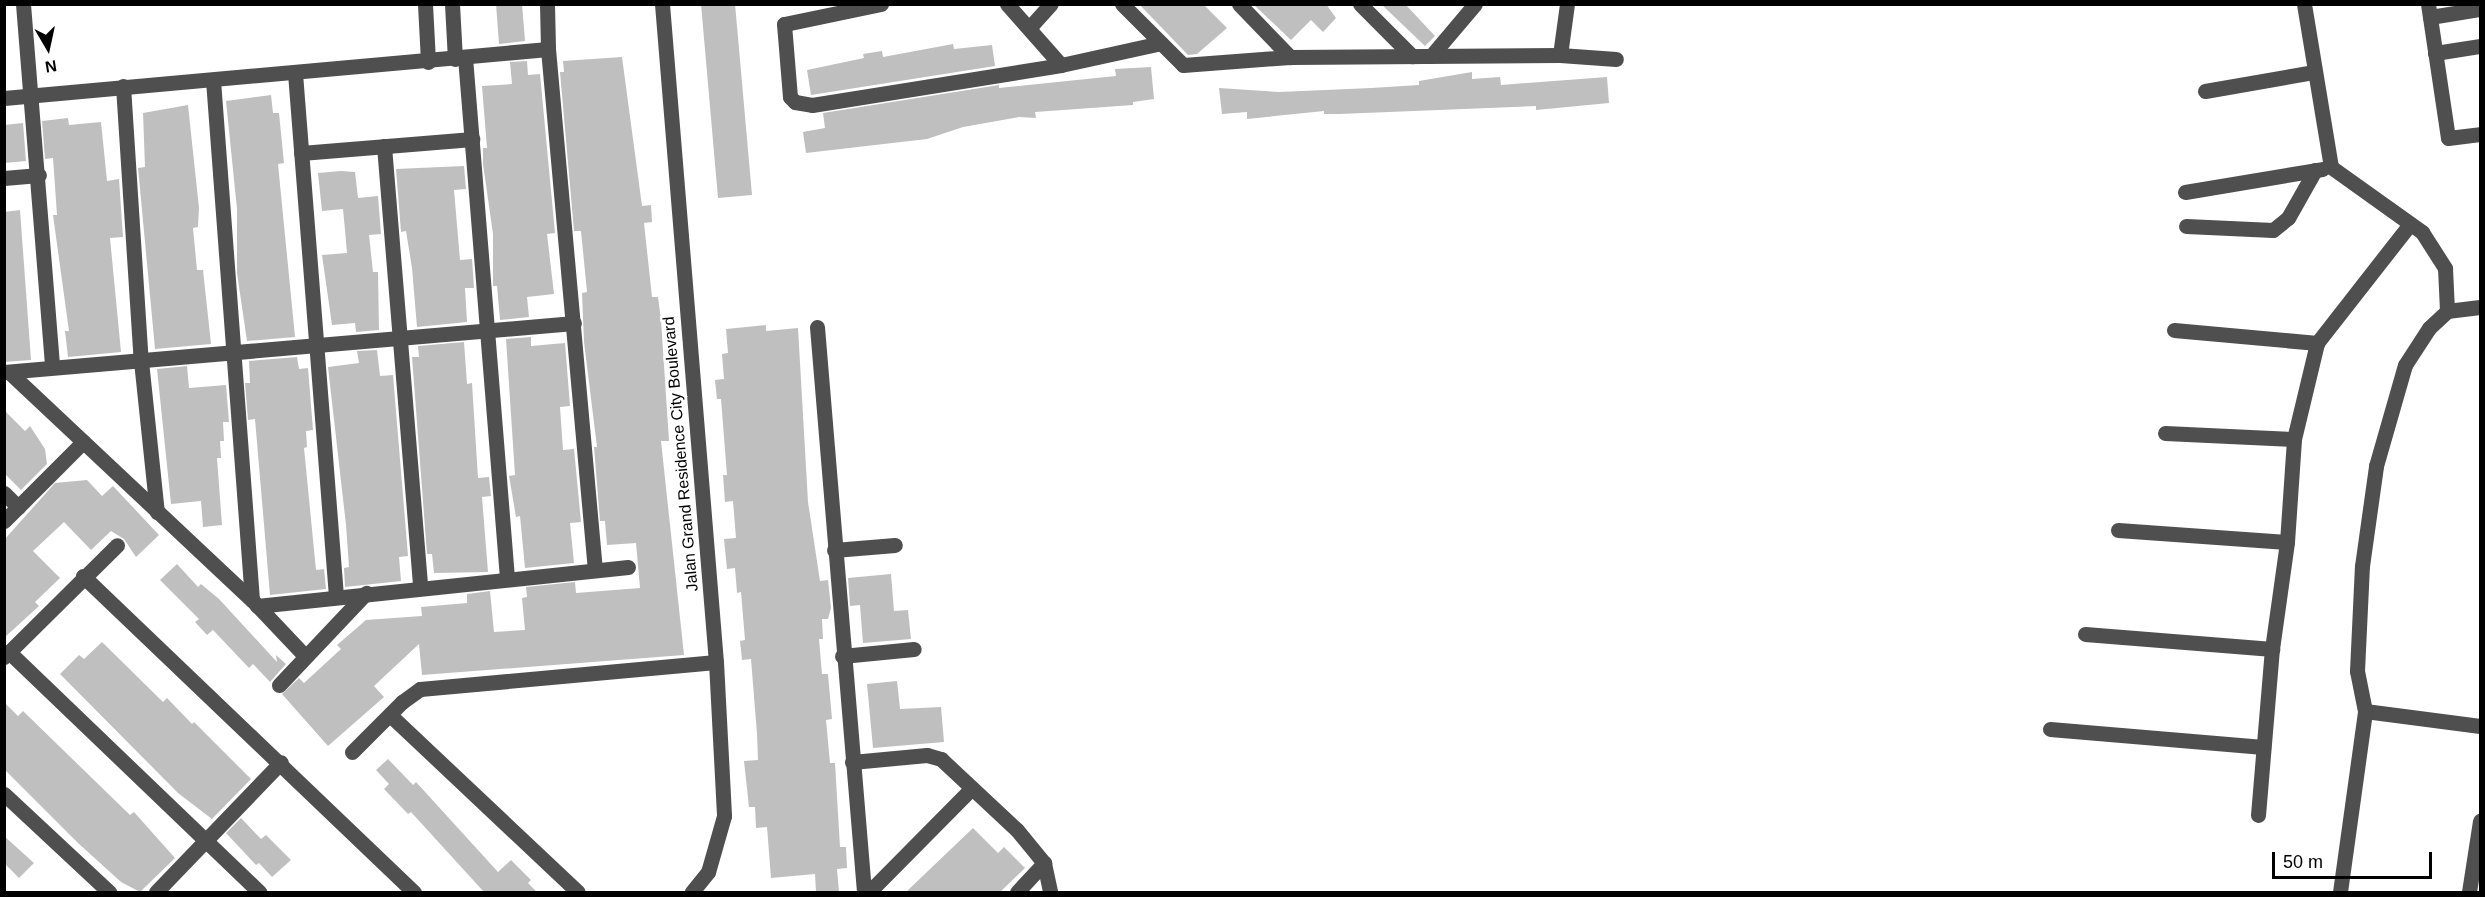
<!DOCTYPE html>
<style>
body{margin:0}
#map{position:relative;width:2485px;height:897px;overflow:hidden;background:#fff;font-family:Helvetica,sans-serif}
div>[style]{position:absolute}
.building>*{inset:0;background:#bfbfbf}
.minor>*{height:15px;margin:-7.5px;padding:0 7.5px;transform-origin:7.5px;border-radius:7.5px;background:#4f4f4f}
span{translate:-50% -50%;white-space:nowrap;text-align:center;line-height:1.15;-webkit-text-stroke:4.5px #fff;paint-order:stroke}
.street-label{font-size:16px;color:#000}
.frame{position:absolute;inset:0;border:6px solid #000;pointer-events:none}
.north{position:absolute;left:18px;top:18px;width:60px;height:60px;-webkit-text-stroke:4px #fff;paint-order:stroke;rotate:171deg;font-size:16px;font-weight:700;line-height:24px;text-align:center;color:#000}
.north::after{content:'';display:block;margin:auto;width:21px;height:27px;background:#000;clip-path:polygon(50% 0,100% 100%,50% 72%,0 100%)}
.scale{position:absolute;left:2272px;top:852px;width:160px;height:27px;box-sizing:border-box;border:3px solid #000;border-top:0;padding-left:8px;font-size:18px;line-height:21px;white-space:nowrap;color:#000;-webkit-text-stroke:4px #fff;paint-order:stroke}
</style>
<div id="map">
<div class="building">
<i style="clip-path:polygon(496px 4px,522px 4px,525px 41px,499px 44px)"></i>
<i style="clip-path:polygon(701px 4px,735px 4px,752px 195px,718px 198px)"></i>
<i style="clip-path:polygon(1139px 4px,1203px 4px,1227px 28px,1197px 54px,1188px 55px)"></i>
<i style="clip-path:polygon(1253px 4px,1326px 4px,1336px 18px,1323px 32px,1311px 20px,1291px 40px)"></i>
<i style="clip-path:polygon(1381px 4px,1405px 4px,1435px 36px,1425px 46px)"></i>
<i style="clip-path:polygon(953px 44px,954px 49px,992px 45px,995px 66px,811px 95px,807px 70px,864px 58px,863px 54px,882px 51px,883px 57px)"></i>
<i style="clip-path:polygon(622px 57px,642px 206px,651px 205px,652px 222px,644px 223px,652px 297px,658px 297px,661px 320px,669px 441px,661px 441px,684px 655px,422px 675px,419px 644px,374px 686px,384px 697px,328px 746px,282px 694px,299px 678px,304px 683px,341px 649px,337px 645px,366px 620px,422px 616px,421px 607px,467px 603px,467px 594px,490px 591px,494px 632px,525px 630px,522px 598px,527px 597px,526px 587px,575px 582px,576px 593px,640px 588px,636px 543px,607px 545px,605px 521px,600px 521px,594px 447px,597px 447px,584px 342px,582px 293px,587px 292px,581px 231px,574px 231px,560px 72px,564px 72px,563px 61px)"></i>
<i style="clip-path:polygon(527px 61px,528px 75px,540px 74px,555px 233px,547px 234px,554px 294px,527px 297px,529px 317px,500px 320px,497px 286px,493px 286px,493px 234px,483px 164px,483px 148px,487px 148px,482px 86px,512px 84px,510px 62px)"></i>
<i style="clip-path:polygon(1151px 67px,1154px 99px,1133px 102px,1133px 105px,1035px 112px,1036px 118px,1019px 117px,963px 127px,927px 139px,806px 153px,803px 132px,825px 128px,823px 113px,999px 85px,999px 88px,1116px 76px,1115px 69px)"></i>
<i style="clip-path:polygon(1472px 72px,1472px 79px,1500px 77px,1501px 85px,1607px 77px,1609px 103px,1536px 110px,1536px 106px,1339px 114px,1324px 114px,1324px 111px,1247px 119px,1247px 112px,1222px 114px,1219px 88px,1279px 92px,1371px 88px,1419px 85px,1419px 81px)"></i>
<i style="clip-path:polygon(271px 95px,273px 113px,279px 113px,284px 163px,278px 164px,295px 337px,247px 341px,237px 273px,237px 209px,226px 101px)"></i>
<i style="clip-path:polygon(188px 105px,199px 208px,198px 227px,193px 228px,197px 270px,203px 270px,211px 344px,155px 349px,139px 178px,138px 168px,145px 167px,143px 113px)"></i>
<i style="clip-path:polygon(68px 118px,69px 125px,101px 122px,107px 181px,119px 179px,123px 237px,110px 238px,121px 352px,68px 357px,65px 331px,69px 331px,53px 215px,57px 215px,53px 158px,45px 159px,42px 121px)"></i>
<i style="clip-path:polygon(23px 123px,26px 161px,4px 163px,4px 125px)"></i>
<i style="clip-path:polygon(464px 166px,466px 189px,454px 190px,460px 260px,472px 259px,474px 288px,465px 288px,467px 322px,417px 327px,412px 268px,406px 231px,401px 232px,396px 169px)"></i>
<i style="clip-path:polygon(341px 171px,355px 172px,358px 198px,378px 196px,381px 234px,369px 235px,373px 272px,378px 272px,379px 330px,356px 332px,355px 323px,332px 325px,322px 255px,347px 253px,345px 230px,343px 209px,322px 211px,318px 173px)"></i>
<i style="clip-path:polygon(20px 210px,31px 360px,4px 362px,4px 212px)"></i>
<i style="clip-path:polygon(766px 325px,766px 331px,798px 328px,808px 502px,820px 581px,828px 580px,831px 608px,828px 619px,822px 619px,823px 639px,819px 639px,822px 674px,828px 674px,832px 719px,826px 720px,830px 763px,835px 763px,840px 847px,846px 847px,847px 868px,837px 869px,839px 892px,816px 892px,815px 874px,771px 878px,767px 827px,756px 828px,755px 807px,749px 807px,744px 761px,758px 760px,757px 734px,751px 659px,742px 660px,740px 641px,745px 640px,741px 592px,737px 593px,735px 568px,727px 569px,724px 539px,736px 538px,733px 501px,725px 502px,723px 475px,727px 475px,721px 399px,717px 399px,715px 380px,724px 379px,722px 354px,728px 353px,726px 329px)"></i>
<i style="clip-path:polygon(531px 337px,531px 346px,565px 343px,570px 406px,560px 407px,563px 450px,574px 449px,581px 522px,570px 523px,574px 563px,525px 568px,520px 516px,516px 517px,509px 476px,515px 475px,506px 339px)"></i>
<i style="clip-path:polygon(464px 342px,467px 384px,472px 383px,478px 478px,489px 477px,491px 496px,482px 497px,488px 572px,434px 573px,432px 554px,427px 554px,412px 357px,419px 357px,418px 346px)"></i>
<i style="clip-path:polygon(377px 350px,380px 376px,393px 375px,408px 556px,399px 557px,401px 581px,345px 587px,344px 568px,349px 567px,346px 525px,328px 367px,359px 363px,357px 351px)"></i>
<i style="clip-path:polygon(297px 357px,299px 369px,308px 368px,313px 430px,306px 431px,307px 447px,304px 448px,316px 570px,324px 569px,326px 589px,270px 595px,255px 419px,248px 420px,245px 383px,250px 383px,249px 361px)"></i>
<i style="clip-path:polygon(187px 366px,189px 388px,226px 385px,229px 422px,223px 422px,224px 441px,220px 441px,221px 458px,217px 458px,222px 525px,203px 527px,201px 501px,171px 504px,157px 369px)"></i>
<i style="clip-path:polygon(4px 410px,25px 431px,30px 426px,45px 449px,47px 464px,21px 490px,4px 473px)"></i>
<i style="clip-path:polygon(87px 480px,102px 496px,113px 486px,159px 535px,136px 557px,124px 539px,111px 531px,91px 550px,64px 522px,33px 551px,60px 578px,35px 602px,39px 606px,4px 638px,4px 540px,55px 483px)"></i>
<i style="clip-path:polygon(177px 564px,198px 587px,201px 584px,219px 599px,277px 662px,276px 655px,286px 664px,270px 682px,253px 664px,249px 668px,213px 630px,207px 635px,195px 622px,199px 619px,160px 580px)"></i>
<i style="clip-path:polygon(891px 574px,894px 611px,908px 610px,911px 639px,863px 643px,860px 605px,850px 606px,848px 578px)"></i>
<i style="clip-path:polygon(102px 642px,163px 702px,167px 698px,192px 724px,194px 722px,251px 779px,212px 819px,178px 793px,60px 674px,79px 655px,84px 659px)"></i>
<i style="clip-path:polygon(897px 681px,900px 709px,941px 707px,944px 742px,873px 748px,867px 684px)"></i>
<i style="clip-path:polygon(4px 702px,18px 716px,23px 711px,130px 815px,134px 812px,175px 858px,140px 892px,121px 882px,78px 843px,4px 769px)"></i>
<i style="clip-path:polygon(388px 759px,413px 785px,416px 782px,498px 872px,511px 860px,531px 880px,528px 883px,537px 892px,484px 892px,411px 812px,408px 814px,384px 789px,389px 784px,376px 770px)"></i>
<i style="clip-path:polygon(241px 818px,261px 839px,266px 835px,291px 860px,272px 877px,259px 863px,256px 865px,226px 833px)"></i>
<i style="clip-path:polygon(973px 828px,998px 853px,1004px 847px,1025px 868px,1000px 892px,906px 892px)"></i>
<i style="clip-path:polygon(4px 836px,34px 863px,19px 878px,4px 863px)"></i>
</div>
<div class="minor">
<i style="left:23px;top:4px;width:364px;rotate:85.4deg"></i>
<i style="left:425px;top:4px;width:58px;rotate:87deg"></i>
<i style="left:452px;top:4px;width:55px;rotate:86.9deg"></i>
<i style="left:547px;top:4px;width:45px;rotate:88.7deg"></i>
<i style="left:548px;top:49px;width:523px;rotate:84.85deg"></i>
<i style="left:662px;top:4px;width:660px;rotate:85.31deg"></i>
<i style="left:716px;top:662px;width:154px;rotate:87deg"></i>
<i style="left:724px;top:816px;width:58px;rotate:105.9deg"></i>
<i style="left:708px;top:872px;width:26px;rotate:129deg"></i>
<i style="left:881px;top:4px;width:99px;rotate:168.3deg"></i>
<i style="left:784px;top:24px;width:73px;rotate:85.3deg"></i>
<i style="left:790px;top:97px;width:7px;rotate:45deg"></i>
<i style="left:795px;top:102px;width:17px;rotate:10deg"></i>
<i style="left:812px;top:105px;width:252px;rotate:-9.1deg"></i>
<i style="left:1061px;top:65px;width:102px;rotate:-12.4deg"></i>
<i style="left:1007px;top:4px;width:81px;rotate:48.5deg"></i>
<i style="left:1122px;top:4px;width:86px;rotate:45deg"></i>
<i style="left:1183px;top:65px;width:107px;rotate:-4.3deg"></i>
<i style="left:1290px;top:57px;width:270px;rotate:-0.4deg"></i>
<i style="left:1560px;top:55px;width:56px;rotate:4.1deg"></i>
<i style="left:1239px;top:4px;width:74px;rotate:46.1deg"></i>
<i style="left:1360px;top:4px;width:74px;rotate:45deg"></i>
<i style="left:2304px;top:4px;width:165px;rotate:80.6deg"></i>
<i style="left:2331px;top:167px;width:112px;rotate:35.5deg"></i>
<i style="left:2422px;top:232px;width:43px;rotate:57.4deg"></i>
<i style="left:2445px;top:268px;width:43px;rotate:87.3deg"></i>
<i style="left:2428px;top:4px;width:135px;rotate:81.5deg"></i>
<i style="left:2448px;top:138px;width:32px;rotate:-7deg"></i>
<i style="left:2430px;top:17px;width:51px;rotate:-9.1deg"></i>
<i style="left:1030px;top:27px;width:31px;rotate:-48deg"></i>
<i style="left:2435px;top:53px;width:46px;rotate:-8.8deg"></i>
<i style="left:1560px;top:55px;width:51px;rotate:-82.2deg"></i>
<i style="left:1431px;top:56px;width:68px;rotate:-49.8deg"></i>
<i style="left:465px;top:57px;width:523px;rotate:85.39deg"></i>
<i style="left:295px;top:73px;width:525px;rotate:85.52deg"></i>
<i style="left:213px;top:80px;width:521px;rotate:85.71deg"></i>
<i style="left:123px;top:86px;width:276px;rotate:86.3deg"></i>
<i style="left:141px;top:361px;width:152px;rotate:84deg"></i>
<i style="left:2205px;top:91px;width:111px;rotate:-9.9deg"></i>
<i style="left:4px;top:98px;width:546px;rotate:-5.15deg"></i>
<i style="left:384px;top:146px;width:442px;rotate:85.3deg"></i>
<i style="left:301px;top:153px;width:172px;rotate:-4.7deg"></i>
<i style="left:4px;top:178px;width:35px;rotate:-5deg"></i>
<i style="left:2185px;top:192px;width:139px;rotate:-9.5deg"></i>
<i style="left:2186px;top:226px;width:87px;rotate:2.6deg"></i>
<i style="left:2273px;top:230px;width:19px;rotate:-39deg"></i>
<i style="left:2288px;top:218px;width:55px;rotate:-60.6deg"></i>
<i style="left:817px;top:327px;width:567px;rotate:85.24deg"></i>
<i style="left:2174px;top:330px;width:144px;rotate:5.2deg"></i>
<i style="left:4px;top:372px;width:572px;rotate:-4.91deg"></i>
<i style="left:9px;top:372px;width:333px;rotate:43.2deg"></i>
<i style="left:252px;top:600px;width:77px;rotate:46.6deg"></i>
<i style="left:2165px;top:433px;width:129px;rotate:2.7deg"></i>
<i style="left:4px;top:493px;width:20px;rotate:45deg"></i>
<i style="left:4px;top:521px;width:112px;rotate:-45deg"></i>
<i style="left:2118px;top:530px;width:169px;rotate:4.1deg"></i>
<i style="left:834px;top:550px;width:61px;rotate:-4.7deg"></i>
<i style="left:83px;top:576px;width:458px;rotate:43.7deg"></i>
<i style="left:257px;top:606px;width:373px;rotate:-6deg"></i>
<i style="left:2085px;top:634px;width:188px;rotate:4.6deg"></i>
<i style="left:9px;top:652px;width:347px;rotate:43.8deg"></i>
<i style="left:842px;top:656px;width:72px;rotate:-5.6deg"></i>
<i style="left:4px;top:657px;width:159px;rotate:-44.7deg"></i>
<i style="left:279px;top:685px;width:127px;rotate:-46.6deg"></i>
<i style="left:2365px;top:711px;width:116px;rotate:7.4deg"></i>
<i style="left:390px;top:715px;width:258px;rotate:43.3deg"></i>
<i style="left:2050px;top:729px;width:214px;rotate:4.8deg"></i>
<i style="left:352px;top:752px;width:71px;rotate:-45deg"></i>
<i style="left:402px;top:702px;width:22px;rotate:-36deg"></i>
<i style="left:420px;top:689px;width:297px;rotate:-5.2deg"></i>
<i style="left:852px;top:762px;width:75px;rotate:-5.3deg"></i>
<i style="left:927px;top:755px;width:15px;rotate:16deg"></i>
<i style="left:941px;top:759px;width:104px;rotate:43.1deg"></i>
<i style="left:1017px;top:830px;width:43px;rotate:50.7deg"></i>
<i style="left:1044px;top:863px;width:30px;rotate:78deg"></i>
<i style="left:4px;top:794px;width:144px;rotate:43deg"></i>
<i style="left:2258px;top:815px;width:167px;rotate:-85.2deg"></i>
<i style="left:2272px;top:649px;width:108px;rotate:-82deg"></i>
<i style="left:2287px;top:542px;width:103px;rotate:-86.1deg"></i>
<i style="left:2294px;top:439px;width:99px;rotate:-76.5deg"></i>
<i style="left:2317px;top:343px;width:151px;rotate:-52deg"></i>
<i style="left:156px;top:892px;width:180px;rotate:-46.1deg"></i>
<i style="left:869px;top:892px;width:146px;rotate:-45.3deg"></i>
<i style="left:1017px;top:892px;width:40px;rotate:-47deg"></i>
<i style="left:2340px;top:892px;width:183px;rotate:-82.1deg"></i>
<i style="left:2365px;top:711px;width:41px;rotate:-101.3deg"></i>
<i style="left:2357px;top:671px;width:105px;rotate:-87.3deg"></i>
<i style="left:2362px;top:566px;width:101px;rotate:-82deg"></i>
<i style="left:2376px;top:466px;width:105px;rotate:-74deg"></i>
<i style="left:2405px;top:365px;width:44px;rotate:-57deg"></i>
<i style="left:2429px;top:328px;width:25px;rotate:-43deg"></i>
<i style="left:2447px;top:311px;width:33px;rotate:-7deg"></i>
<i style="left:2469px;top:892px;width:72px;rotate:-81.2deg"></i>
</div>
<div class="street-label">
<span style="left:681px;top:454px;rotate:-95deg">Jalan Grand Residence City Boulevard</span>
</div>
<div class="frame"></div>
<div class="north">N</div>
<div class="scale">50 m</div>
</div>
